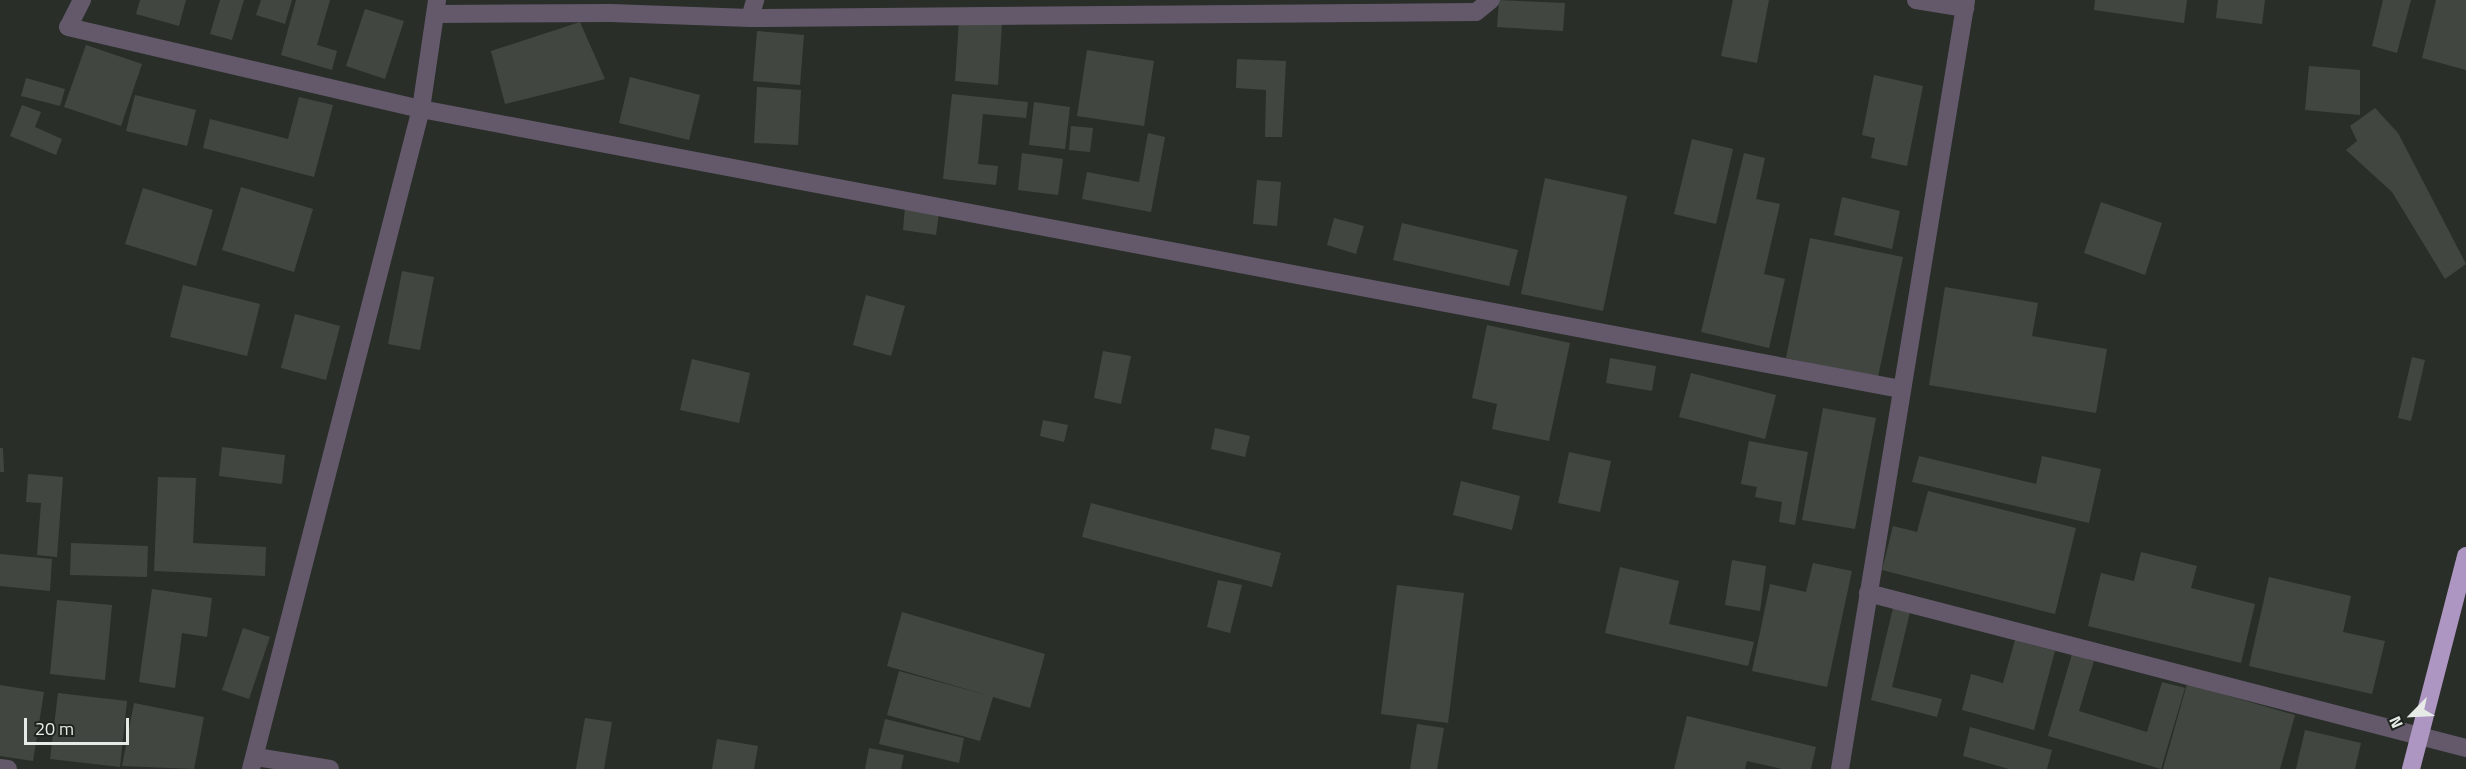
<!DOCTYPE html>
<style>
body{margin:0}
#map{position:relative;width:2466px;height:769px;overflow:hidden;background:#292e28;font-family:"Titillium Web",sans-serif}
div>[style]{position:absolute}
.building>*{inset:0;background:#414740}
.street>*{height:18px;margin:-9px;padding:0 9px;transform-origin:9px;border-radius:9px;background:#63596b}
.highway>*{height:18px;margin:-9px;padding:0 9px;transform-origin:9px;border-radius:9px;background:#ae96c2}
span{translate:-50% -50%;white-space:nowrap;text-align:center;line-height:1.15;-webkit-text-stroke:4.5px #1f251e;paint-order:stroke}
.north{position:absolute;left:2382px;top:685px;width:60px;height:60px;-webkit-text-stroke:4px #1f251e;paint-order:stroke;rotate:246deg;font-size:16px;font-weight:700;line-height:24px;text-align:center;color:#e7ebe7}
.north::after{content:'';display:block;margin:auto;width:21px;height:27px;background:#e7ebe7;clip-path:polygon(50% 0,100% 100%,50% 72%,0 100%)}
.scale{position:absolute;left:24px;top:718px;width:105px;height:27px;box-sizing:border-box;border:3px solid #e7ebe7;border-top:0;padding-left:8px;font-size:18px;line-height:21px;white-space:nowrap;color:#e7ebe7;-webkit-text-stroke:4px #1f251e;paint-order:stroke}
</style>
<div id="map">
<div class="building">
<i style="clip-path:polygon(140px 0,186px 0,179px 26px,136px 14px)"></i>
<i style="clip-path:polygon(220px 0,244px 0,232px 40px,210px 34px)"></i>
<i style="clip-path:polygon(261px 0,292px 0,285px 24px,256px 15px)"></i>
<i style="clip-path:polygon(296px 0,330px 0,317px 45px,337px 51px,332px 70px,281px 55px)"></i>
<i style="clip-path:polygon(1499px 0,1565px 3px,1563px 31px,1497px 27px)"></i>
<i style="clip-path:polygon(1733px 0,1769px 0,1757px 63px,1721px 56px)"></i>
<i style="clip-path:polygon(2095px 0,2187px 0,2184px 23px,2094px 10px)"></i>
<i style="clip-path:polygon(2218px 0,2265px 0,2262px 24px,2216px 18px)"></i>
<i style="clip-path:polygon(2383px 0,2411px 0,2397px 53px,2372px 46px)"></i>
<i style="clip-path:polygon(2436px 0,2466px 0,2466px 70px,2422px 58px)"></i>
<i style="clip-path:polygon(365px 9px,404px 21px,385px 79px,346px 66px)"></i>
<i style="clip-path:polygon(959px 21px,1002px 24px,998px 85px,955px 81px)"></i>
<i style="clip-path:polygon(580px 22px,605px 79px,505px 104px,491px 51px)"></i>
<i style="clip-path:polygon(757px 31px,804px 35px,800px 85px,753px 81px)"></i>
<i style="clip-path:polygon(86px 45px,142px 64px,121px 126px,64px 107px)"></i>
<i style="clip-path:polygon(1087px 50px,1154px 61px,1144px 126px,1077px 116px)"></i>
<i style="clip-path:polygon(1237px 59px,1286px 61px,1282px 137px,1265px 137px,1266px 90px,1236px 88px)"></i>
<i style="clip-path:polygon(2309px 66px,2360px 70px,2360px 115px,2305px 110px)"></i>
<i style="clip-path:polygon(1874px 75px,1923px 86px,1907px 166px,1871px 158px,1875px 138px,1862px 135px)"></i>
<i style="clip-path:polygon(630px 77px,700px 95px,689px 140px,619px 123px)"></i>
<i style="clip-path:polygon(26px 78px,65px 89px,60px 106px,21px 96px)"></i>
<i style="clip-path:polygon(757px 87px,801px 90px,798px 145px,754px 143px)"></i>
<i style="clip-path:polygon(952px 94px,1028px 102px,1026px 118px,983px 114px,978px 164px,998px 166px,996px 185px,943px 179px)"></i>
<i style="clip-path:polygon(135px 95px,196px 110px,187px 146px,126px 131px)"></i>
<i style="clip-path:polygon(299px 97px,333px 105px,314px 177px,203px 148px,210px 119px,288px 139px)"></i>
<i style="clip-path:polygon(1034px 102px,1070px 107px,1065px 149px,1029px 145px)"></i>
<i style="clip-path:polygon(22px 105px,41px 112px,35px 127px,62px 139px,56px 155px,10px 136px)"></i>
<i style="clip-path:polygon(2375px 108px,2398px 133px,2466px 264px,2445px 279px,2392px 192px,2346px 150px,2357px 141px,2350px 126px)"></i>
<i style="clip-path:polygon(1071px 126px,1093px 128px,1090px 152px,1069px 150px)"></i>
<i style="clip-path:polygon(1148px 133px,1165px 137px,1151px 212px,1082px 199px,1087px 172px,1139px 182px)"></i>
<i style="clip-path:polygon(1692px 139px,1733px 149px,1716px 224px,1674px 214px)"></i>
<i style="clip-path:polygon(1022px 153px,1063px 159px,1058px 195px,1018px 190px)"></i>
<i style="clip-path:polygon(1744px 153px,1765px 158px,1756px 199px,1780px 204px,1764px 274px,1785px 279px,1769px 348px,1701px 332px)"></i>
<i style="clip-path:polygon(1545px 178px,1627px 196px,1603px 311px,1521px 294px)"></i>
<i style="clip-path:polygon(1257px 180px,1281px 182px,1277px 226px,1253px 224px)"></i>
<i style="clip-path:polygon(241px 187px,313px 209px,294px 272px,222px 250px)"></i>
<i style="clip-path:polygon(143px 188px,213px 210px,196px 266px,125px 244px)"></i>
<i style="clip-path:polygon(1842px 197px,1900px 211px,1892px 249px,1834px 235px)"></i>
<i style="clip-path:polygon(2101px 202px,2162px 223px,2145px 275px,2084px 253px)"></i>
<i style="clip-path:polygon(905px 207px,939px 212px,936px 235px,903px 230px)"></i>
<i style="clip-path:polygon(1334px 218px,1364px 226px,1356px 254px,1327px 245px)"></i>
<i style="clip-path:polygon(1402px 223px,1518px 250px,1509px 286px,1393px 260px)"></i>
<i style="clip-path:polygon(1810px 238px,1903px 257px,1878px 377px,1786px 358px)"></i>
<i style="clip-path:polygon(402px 271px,434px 277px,420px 350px,388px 344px)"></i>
<i style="clip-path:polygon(183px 285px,260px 304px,247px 356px,170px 337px)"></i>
<i style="clip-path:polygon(1945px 287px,2038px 303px,2032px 336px,2107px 349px,2096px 413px,1929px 385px)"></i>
<i style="clip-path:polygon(866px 295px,905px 306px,891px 356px,853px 345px)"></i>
<i style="clip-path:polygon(295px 314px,340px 326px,326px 380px,281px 368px)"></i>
<i style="clip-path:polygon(1487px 325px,1570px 343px,1549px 441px,1492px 429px,1497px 404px,1472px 398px)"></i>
<i style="clip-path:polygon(1103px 351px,1131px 356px,1121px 404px,1094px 398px)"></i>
<i style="clip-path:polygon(2412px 357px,2425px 360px,2411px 421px,2398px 418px)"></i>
<i style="clip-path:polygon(1610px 358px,1656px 366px,1652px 391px,1606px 383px)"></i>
<i style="clip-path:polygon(692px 359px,750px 373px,739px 423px,680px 410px)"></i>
<i style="clip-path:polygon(1691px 373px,1776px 395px,1765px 439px,1679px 417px)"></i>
<i style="clip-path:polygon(1823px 408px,1876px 418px,1855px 529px,1802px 520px)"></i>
<i style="clip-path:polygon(1043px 420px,1068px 425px,1064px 442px,1040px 436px)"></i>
<i style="clip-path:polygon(1215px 428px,1250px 436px,1245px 457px,1211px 449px)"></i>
<i style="clip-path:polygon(1749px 441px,1808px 452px,1795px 525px,1779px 522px,1782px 502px,1755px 497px,1757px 487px,1741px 484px)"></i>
<i style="clip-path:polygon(222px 447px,285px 455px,282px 484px,219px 476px)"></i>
<i style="clip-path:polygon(0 448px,3px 448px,4px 472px,0 472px)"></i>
<i style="clip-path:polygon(1569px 452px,1611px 461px,1600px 512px,1558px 503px)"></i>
<i style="clip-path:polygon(1919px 456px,2036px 484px,2042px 456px,2101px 469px,2089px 523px,1912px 482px)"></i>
<i style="clip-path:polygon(28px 474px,63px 477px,57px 557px,37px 555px,41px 503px,26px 502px)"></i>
<i style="clip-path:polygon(158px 477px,196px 478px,193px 543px,266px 547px,265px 576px,154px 571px)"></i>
<i style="clip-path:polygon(1461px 481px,1520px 496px,1512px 530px,1453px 515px)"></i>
<i style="clip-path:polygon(1928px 491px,2076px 528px,2055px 614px,1882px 570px,1893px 526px,1917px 532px)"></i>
<i style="clip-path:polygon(1091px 503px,1281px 553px,1272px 587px,1082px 537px)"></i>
<i style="clip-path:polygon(71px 543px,148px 546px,147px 577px,70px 575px)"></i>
<i style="clip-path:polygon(2141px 552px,2197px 566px,2191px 588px,2255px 604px,2241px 663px,2088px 626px,2101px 573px,2134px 581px)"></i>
<i style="clip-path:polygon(0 554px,52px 559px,50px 591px,0 586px)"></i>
<i style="clip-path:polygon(1732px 560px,1766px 566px,1760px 611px,1725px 605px)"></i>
<i style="clip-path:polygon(1813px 563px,1852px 571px,1827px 687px,1752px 671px,1770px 584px,1806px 592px)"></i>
<i style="clip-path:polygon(1620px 567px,1679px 581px,1669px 624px,1754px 642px,1748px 666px,1605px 633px)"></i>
<i style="clip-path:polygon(2269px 577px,2351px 596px,2343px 632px,2385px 641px,2372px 694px,2249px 666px)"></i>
<i style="clip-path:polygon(1218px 580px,1242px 585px,1230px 633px,1207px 627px)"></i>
<i style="clip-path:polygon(1397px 585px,1464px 593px,1448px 723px,1381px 714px)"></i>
<i style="clip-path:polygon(152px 589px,212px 598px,207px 637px,182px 633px,175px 688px,139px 682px)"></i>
<i style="clip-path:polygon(57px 600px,112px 605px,105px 680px,50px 674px)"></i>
<i style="clip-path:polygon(1893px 608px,1910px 612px,1892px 687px,1942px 699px,1937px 717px,1871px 700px)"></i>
<i style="clip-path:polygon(902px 612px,1045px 654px,1030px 708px,993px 697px,980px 741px,887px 715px,899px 671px,990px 696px,887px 666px)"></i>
<i style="clip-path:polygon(243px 628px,270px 637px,249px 699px,222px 690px)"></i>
<i style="clip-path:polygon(2015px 640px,2055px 651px,2034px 730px,1962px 710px,1971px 674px,2003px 683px)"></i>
<i style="clip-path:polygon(2072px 654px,2094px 661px,2079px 711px,2147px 732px,2162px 682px,2185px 688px,2161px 769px,2048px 736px)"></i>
<i style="clip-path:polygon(2187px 684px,2295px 715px,2280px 769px,2163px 769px)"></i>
<i style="clip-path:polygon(0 685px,44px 692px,33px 761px,0 756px)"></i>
<i style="clip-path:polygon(58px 693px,127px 701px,120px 767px,50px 759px)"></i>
<i style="clip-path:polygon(134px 703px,204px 717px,194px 769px,122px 766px)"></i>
<i style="clip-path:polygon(1687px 716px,1816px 747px,1811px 769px,1782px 769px,1747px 761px,1745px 769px,1674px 769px)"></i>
<i style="clip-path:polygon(585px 718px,612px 722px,604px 769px,576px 769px)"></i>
<i style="clip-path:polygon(885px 719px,964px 738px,959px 763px,879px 744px)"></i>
<i style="clip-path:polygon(1417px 724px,1444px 728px,1437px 769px,1410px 769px)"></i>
<i style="clip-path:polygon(1970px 727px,2052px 750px,2047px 769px,2009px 769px,1963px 756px)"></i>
<i style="clip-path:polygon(2305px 730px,2361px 743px,2355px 769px,2296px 769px)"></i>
<i style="clip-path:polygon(717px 739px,758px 746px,754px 769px,712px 769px)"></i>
<i style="clip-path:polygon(869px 748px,904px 755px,901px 769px,865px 769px)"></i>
</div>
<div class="street">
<i style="left:82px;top:0;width:30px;rotate:117deg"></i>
<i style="left:68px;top:27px;width:362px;rotate:13.1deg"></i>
<i style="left:421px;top:109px;width:1505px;rotate:10.72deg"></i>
<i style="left:1916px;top:0;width:50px;rotate:9.3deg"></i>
<i style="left:436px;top:14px;width:175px;rotate:-0.3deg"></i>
<i style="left:611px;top:13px;width:139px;rotate:2.1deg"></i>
<i style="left:750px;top:18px;width:726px;rotate:-0.47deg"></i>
<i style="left:1476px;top:12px;width:19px;rotate:-39deg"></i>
<i style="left:750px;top:18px;width:19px;rotate:-74deg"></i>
<i style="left:1868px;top:593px;width:618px;rotate:14.53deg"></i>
<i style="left:256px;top:757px;width:75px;rotate:9.2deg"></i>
<i style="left:0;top:768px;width:8px;rotate:7deg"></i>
<i style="left:251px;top:769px;width:682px;rotate:-75.56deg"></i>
<i style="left:421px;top:109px;width:110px;rotate:-81.6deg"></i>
<i style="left:1840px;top:769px;width:779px;rotate:-80.69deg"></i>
</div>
<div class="highway">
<i style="left:2411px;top:769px;width:220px;rotate:-75.5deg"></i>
</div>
<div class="north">N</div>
<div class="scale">20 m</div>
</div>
